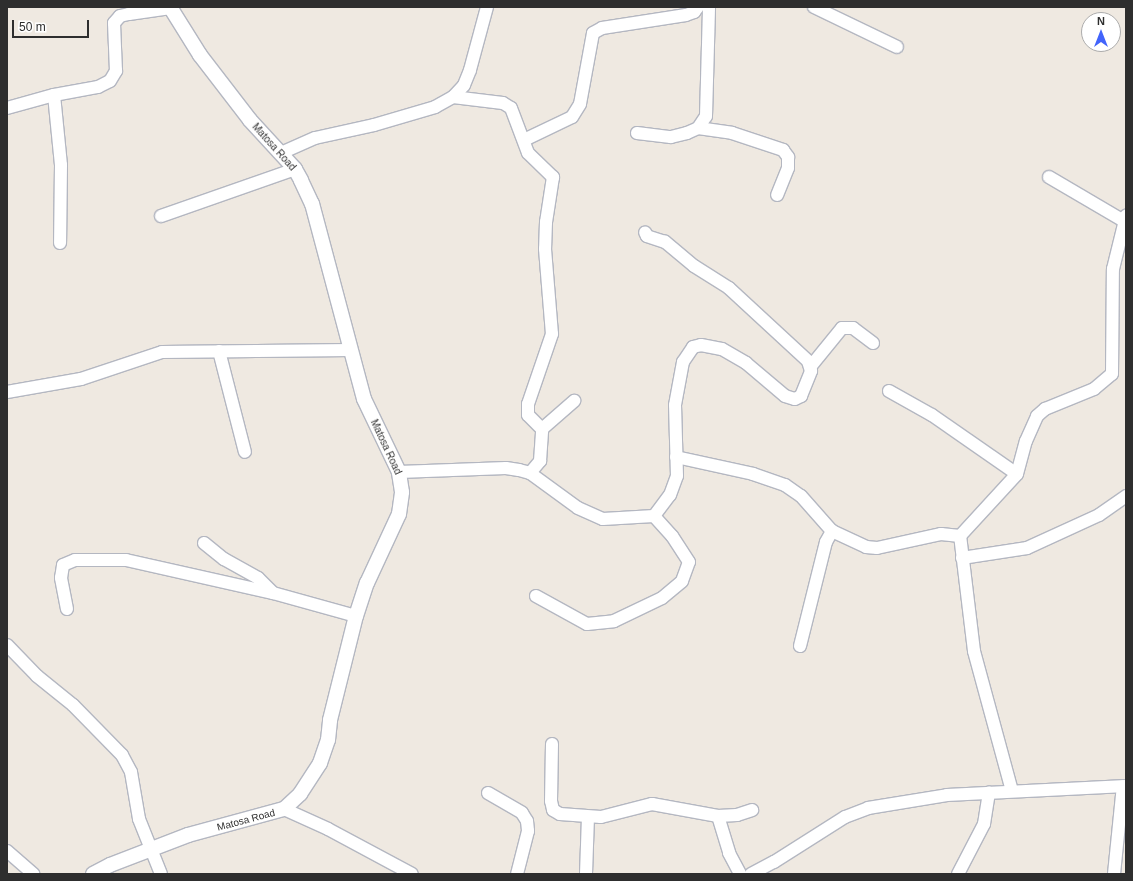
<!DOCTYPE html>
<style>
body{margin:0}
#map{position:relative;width:1133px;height:881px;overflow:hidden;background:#efe9e1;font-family:Helvetica,sans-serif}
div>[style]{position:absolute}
.roads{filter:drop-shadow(1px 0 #b4b7c1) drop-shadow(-1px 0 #b4b7c1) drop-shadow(0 1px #b4b7c1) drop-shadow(0 -1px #b4b7c1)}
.minor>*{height:12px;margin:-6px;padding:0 6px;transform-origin:6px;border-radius:6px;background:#fff}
.tertiary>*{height:14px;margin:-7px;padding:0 7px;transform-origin:7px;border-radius:7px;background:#fff}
span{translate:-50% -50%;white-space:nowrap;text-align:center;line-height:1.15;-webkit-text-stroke:4px #fff;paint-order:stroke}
.street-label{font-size:10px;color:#2e2e2e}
.frame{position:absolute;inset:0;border:8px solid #2e2e2e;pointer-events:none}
.north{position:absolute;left:1081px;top:12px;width:40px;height:40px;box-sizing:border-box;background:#fff;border:1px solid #ababab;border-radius:50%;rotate:0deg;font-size:11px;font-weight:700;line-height:16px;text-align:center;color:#2e2e2e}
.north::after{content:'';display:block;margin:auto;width:14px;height:18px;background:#4264fb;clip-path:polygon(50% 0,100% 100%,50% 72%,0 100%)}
.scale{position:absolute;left:12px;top:20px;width:77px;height:18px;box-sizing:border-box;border:2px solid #2e2e2e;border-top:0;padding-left:5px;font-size:12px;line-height:14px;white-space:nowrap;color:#2e2e2e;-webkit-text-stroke:3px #fff;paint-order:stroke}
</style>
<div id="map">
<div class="roads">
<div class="minor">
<i style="left:814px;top:7px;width:92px;rotate:25.7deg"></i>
<i style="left:54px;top:95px;width:70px;rotate:84.3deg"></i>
<i style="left:61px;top:165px;width:78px;rotate:90.7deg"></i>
<i style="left:453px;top:97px;width:50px;rotate:6.8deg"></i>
<i style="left:503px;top:103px;width:9px;rotate:32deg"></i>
<i style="left:511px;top:108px;width:48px;rotate:69.3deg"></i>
<i style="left:528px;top:153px;width:35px;rotate:44deg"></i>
<i style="left:553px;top:177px;width:46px;rotate:98.8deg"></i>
<i style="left:546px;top:222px;width:27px;rotate:92deg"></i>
<i style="left:545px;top:249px;width:85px;rotate:85.3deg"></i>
<i style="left:552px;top:334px;width:74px;rotate:108.9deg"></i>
<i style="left:528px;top:404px;width:11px;rotate:90deg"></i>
<i style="left:528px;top:415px;width:20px;rotate:45deg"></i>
<i style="left:7px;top:108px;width:49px;rotate:-15.5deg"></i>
<i style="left:54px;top:95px;width:45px;rotate:-10.3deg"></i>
<i style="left:98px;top:87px;width:13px;rotate:-27deg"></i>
<i style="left:110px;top:81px;width:12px;rotate:-59deg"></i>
<i style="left:116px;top:71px;width:48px;rotate:-92.4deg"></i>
<i style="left:114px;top:23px;width:9px;rotate:-49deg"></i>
<i style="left:120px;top:16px;width:9px;rotate:-13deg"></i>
<i style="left:129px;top:14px;width:42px;rotate:-8.1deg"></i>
<i style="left:698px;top:128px;width:34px;rotate:8deg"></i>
<i style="left:732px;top:133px;width:54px;rotate:18.4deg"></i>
<i style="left:783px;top:150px;width:9px;rotate:54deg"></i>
<i style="left:788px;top:157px;width:11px;rotate:90deg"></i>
<i style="left:788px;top:168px;width:29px;rotate:112deg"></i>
<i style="left:637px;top:133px;width:34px;rotate:7deg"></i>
<i style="left:671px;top:137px;width:16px;rotate:-14deg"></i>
<i style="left:687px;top:133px;width:12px;rotate:-24deg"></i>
<i style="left:698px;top:128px;width:14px;rotate:-56deg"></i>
<i style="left:706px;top:116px;width:109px;rotate:-88.4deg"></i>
<i style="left:524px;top:140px;width:53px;rotate:-25.6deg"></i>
<i style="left:572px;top:117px;width:15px;rotate:-58deg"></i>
<i style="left:580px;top:104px;width:72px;rotate:-79.6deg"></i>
<i style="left:593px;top:33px;width:10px;rotate:-29deg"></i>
<i style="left:602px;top:28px;width:85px;rotate:-8.8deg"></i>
<i style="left:686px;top:15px;width:9px;rotate:-21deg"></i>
<i style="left:694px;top:12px;width:6px;rotate:-51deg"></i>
<i style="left:281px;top:153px;width:37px;rotate:-24deg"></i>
<i style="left:315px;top:138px;width:60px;rotate:-12.4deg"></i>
<i style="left:374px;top:125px;width:64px;rotate:-16.4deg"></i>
<i style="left:435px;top:107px;width:21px;rotate:-29deg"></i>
<i style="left:453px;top:97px;width:16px;rotate:-47deg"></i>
<i style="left:464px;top:85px;width:16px;rotate:-68deg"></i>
<i style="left:470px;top:70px;width:65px;rotate:-74.9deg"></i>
<i style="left:1049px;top:177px;width:87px;rotate:30.4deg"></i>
<i style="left:161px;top:216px;width:142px;rotate:-19.3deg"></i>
<i style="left:219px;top:351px;width:104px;rotate:75.6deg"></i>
<i style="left:811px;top:366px;width:49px;rotate:-50.8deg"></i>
<i style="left:842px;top:328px;width:11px"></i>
<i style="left:853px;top:328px;width:25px;rotate:37deg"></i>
<i style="left:889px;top:391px;width:49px;rotate:29.2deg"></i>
<i style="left:932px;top:415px;width:103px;rotate:34.8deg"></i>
<i style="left:7px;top:392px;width:75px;rotate:-10deg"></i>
<i style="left:81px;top:379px;width:85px;rotate:-18.4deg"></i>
<i style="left:162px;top:352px;width:189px;rotate:-0.6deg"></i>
<i style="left:676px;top:457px;width:79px;rotate:12.4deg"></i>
<i style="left:753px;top:474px;width:34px;rotate:19deg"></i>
<i style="left:785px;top:485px;width:19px;rotate:35deg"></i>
<i style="left:801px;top:496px;width:47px;rotate:48.5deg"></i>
<i style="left:832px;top:531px;width:38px;rotate:25deg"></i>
<i style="left:866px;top:547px;width:11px;rotate:5deg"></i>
<i style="left:877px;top:548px;width:66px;rotate:-12.3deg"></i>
<i style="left:941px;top:534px;width:19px;rotate:6deg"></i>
<i style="left:399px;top:472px;width:107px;rotate:-2.1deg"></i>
<i style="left:506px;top:468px;width:13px;rotate:9deg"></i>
<i style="left:519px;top:470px;width:11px;rotate:15deg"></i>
<i style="left:530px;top:473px;width:59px;rotate:36.1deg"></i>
<i style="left:578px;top:508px;width:27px;rotate:24deg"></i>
<i style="left:603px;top:519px;width:51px;rotate:-3.4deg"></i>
<i style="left:654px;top:516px;width:26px;rotate:-53deg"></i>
<i style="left:670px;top:495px;width:20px;rotate:-70deg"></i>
<i style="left:677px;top:476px;width:71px;rotate:-91.6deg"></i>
<i style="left:675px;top:405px;width:44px;rotate:-79.5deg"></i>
<i style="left:683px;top:362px;width:18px;rotate:-56deg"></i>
<i style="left:693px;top:347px;width:8px;rotate:-14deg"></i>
<i style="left:701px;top:345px;width:21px;rotate:11deg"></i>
<i style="left:722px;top:349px;width:28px;rotate:30deg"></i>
<i style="left:746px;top:363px;width:51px;rotate:40.2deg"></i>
<i style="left:785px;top:396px;width:10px;rotate:17deg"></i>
<i style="left:795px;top:399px;width:7px;rotate:-27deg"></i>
<i style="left:801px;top:396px;width:27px;rotate:-68deg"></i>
<i style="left:811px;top:371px;width:10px;rotate:-107deg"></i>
<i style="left:808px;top:361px;width:108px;rotate:-137.3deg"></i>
<i style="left:729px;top:288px;width:41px;rotate:-147.8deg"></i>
<i style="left:694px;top:266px;width:38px;rotate:-140deg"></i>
<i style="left:665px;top:242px;width:19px;rotate:-162deg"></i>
<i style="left:647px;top:236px;width:4px;rotate:-117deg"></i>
<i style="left:530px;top:473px;width:16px;rotate:-50deg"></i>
<i style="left:540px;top:461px;width:32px;rotate:-86deg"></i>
<i style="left:542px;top:429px;width:43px;rotate:-41.2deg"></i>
<i style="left:204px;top:543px;width:26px;rotate:39deg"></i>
<i style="left:224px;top:559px;width:39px;rotate:29deg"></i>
<i style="left:258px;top:578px;width:21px;rotate:45deg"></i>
<i style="left:962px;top:558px;width:66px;rotate:-8.7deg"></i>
<i style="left:1027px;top:548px;width:79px;rotate:-24.6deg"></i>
<i style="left:1099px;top:515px;width:33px;rotate:-35deg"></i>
<i style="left:536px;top:596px;width:58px;rotate:28.8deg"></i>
<i style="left:587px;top:624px;width:27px;rotate:-6deg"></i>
<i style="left:614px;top:621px;width:53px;rotate:-25.6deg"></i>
<i style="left:662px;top:598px;width:26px;rotate:-40deg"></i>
<i style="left:682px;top:581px;width:20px;rotate:-70deg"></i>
<i style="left:689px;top:562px;width:31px;rotate:-123deg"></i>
<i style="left:672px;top:536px;width:27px;rotate:-132deg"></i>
<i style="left:67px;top:609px;width:32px;rotate:-101deg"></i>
<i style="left:61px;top:578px;width:13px;rotate:-81deg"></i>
<i style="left:63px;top:565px;width:13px;rotate:-23deg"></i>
<i style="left:75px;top:560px;width:51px"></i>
<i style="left:126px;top:560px;width:151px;rotate:12.7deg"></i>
<i style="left:273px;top:593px;width:86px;rotate:15.5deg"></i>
<i style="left:7px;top:645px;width:43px;rotate:45.9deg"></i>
<i style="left:37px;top:676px;width:46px;rotate:38.9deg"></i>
<i style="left:73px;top:705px;width:70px;rotate:45.6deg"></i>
<i style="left:122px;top:755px;width:19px;rotate:62deg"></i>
<i style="left:131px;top:772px;width:48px;rotate:80.3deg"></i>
<i style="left:139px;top:819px;width:59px;rotate:68.2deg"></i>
<i style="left:800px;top:646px;width:107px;rotate:-76deg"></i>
<i style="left:826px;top:542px;width:13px;rotate:-61deg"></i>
<i style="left:552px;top:744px;width:57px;rotate:91deg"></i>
<i style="left:551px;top:801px;width:9px;rotate:77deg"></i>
<i style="left:553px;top:810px;width:8px;rotate:30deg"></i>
<i style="left:560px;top:814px;width:41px;rotate:4.2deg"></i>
<i style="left:601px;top:817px;width:53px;rotate:-14.3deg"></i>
<i style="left:652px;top:804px;width:67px;rotate:10.3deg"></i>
<i style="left:718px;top:816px;width:19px;rotate:-3deg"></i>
<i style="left:737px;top:815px;width:16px;rotate:-18deg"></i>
<i style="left:1012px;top:791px;width:145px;rotate:-105.2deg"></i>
<i style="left:974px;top:651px;width:116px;rotate:-96.9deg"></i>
<i style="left:960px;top:536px;width:84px;rotate:-47.4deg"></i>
<i style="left:1017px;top:474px;width:34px;rotate:-75deg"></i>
<i style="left:1026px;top:441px;width:27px;rotate:-66deg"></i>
<i style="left:1037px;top:416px;width:11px;rotate:-41deg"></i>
<i style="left:1045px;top:409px;width:53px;rotate:-22.2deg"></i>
<i style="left:1094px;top:389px;width:23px;rotate:-40deg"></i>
<i style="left:1112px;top:374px;width:105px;rotate:-89.5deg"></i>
<i style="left:1113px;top:269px;width:55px;rotate:-76.2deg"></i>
<i style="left:488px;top:793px;width:39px;rotate:30deg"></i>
<i style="left:522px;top:813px;width:9px;rotate:58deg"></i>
<i style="left:527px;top:821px;width:10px;rotate:84deg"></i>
<i style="left:528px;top:831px;width:44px;rotate:104.3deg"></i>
<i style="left:284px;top:809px;width:48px;rotate:24.4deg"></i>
<i style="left:328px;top:829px;width:95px;rotate:28.2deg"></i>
<i style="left:718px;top:816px;width:39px;rotate:73deg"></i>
<i style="left:729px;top:853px;width:24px;rotate:62deg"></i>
<i style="left:7px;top:851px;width:35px;rotate:41deg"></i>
<i style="left:586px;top:874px;width:57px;rotate:-88deg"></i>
<i style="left:751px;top:874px;width:26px;rotate:-28deg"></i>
<i style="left:774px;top:862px;width:84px;rotate:-32.4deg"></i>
<i style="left:845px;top:817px;width:25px;rotate:-21deg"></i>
<i style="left:868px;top:808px;width:80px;rotate:-9.3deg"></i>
<i style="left:947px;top:795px;width:179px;rotate:-2.9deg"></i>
<i style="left:958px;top:874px;width:56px;rotate:-62.5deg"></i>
<i style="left:984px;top:824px;width:32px;rotate:-81deg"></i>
<i style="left:1114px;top:874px;width:88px;rotate:-84.2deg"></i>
</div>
<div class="tertiary">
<i style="left:93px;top:874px;width:19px;rotate:-28deg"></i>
<i style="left:110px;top:865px;width:84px;rotate:-21deg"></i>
<i style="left:188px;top:835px;width:99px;rotate:-15.2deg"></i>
<i style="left:284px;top:809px;width:22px;rotate:-43deg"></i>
<i style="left:300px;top:794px;width:37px;rotate:-57deg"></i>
<i style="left:320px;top:763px;width:24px;rotate:-71deg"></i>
<i style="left:328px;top:740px;width:20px;rotate:-84deg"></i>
<i style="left:330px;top:720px;width:107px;rotate:-76deg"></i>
<i style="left:356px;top:616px;width:35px;rotate:-72deg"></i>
<i style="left:367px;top:583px;width:76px;rotate:-65.1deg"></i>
<i style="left:399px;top:514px;width:22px;rotate:-82deg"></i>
<i style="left:402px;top:492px;width:20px;rotate:-99deg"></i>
<i style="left:399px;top:472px;width:81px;rotate:-115.6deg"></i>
<i style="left:364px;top:399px;width:202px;rotate:-104.9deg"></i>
<i style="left:312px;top:204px;width:26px;rotate:-115deg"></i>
<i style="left:301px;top:180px;width:13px;rotate:-119deg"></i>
<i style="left:295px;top:169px;width:67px;rotate:-132.6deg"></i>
<i style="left:250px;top:120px;width:82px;rotate:-127.6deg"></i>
<i style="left:200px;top:55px;width:57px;rotate:-122deg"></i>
</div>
</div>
<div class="street-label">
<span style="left:274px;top:147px;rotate:48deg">Matosa Road</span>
<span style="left:386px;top:447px;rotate:65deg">Matosa Road</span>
<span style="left:246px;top:820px;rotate:-15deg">Matosa Road</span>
</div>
<div class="frame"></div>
<div class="north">N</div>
<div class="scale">50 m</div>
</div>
